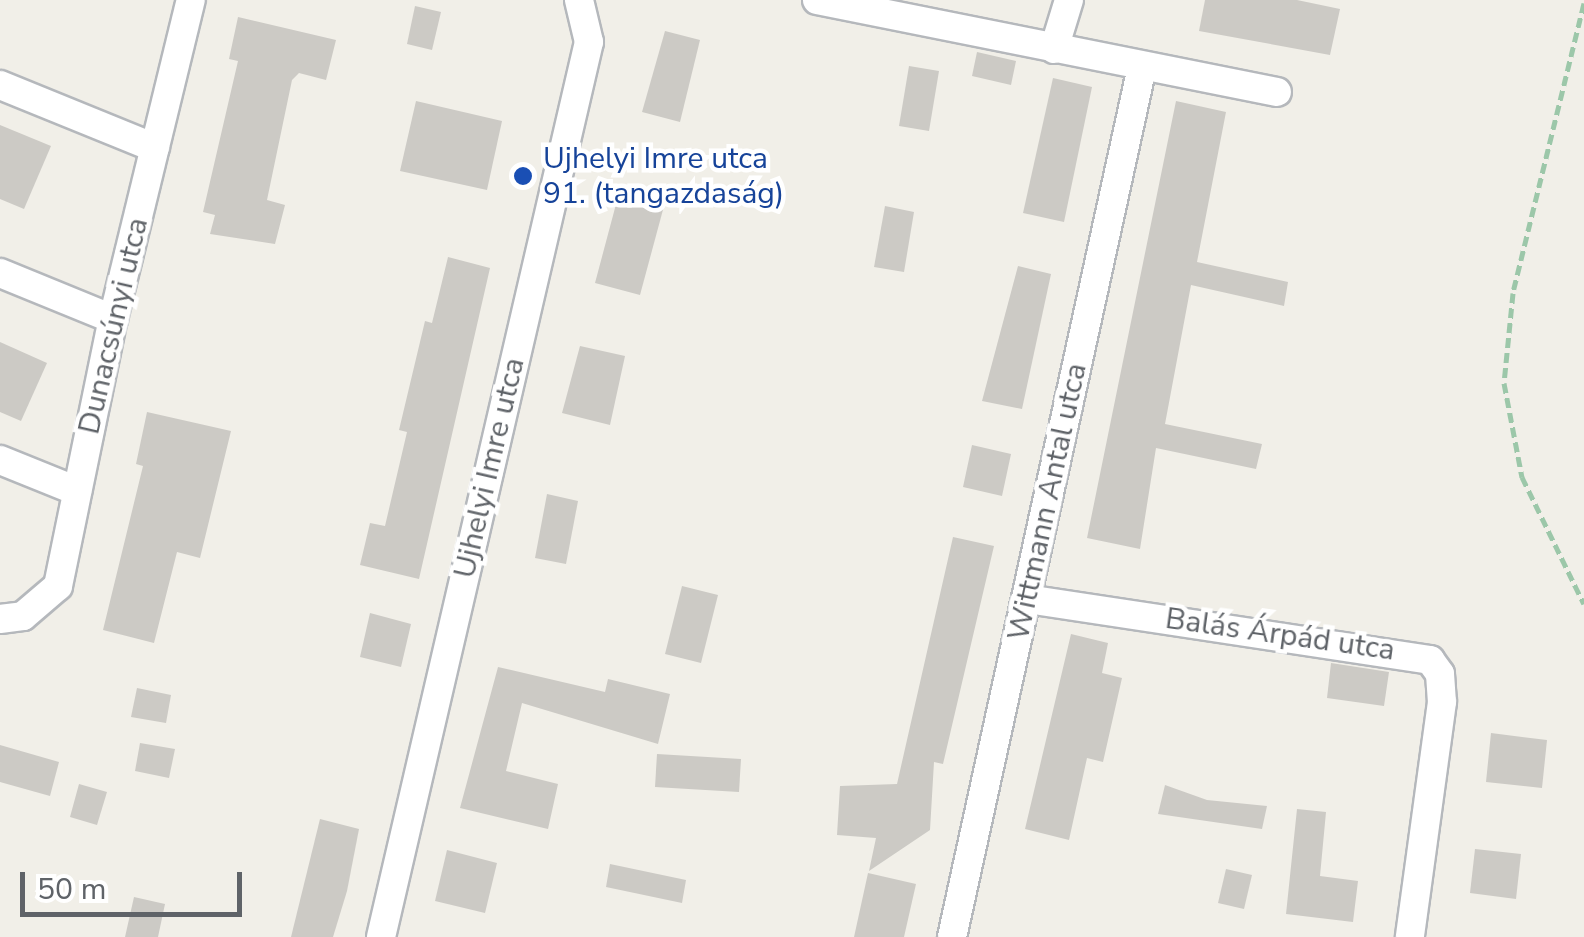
<!DOCTYPE html>
<meta charset="utf-8">
<style>
body{margin:0}
#map{position:relative;width:1584px;height:937px;overflow:hidden;background:#f1efe8;font-family:"Nunito Sans",sans-serif}
div>[style]{position:absolute}
.building>*{inset:0;background:#cccac5}
.path>*{height:5px;margin-top:-2.5px;transform-origin:0;background:repeating-linear-gradient(90deg,#9cc7a9 0 10px,transparent 0 15px)}
.roads{filter:drop-shadow(2px 0 #b5b8bc) drop-shadow(-2px 0 #b5b8bc) drop-shadow(0 2px #b5b8bc) drop-shadow(0 -2px #b5b8bc)}
.minor>*{height:28px;margin:-14px;padding:0 14px;transform-origin:14px;border-radius:14px;background:#fff}
.dots>*{width:28px;height:28px;translate:-50% -50%;box-sizing:border-box;border:5px solid #fff;border-radius:50%}
span{translate:-50% -50%;white-space:nowrap;text-align:center;line-height:1.15;-webkit-text-stroke:9px #fff;paint-order:stroke}
.transit-label{font-size:30px;color:#164399}
.left{translate:0 -50%;text-align:left}
.street-label{font-size:30px;color:#5f6368}
.scale{position:absolute;left:20px;top:872px;width:222px;height:45px;box-sizing:border-box;border:5px solid #5f6368;border-top:0;padding-left:12px;font-size:30px;line-height:35px;white-space:nowrap;color:#5f6368;-webkit-text-stroke:8px #fff;paint-order:stroke}
</style>
<div id="map">
<div class="building">
<i style="clip-path:polygon(1205px 0,1297px 0,1340px 9px,1330px 55px,1199px 31px)"></i>
<i style="clip-path:polygon(415px 6px,441px 12px,432px 50px,407px 44px)"></i>
<i style="clip-path:polygon(238px 17px,336px 40px,326px 80px,299px 73px,292px 80px,267px 200px,285px 205px,275px 244px,210px 234px,215px 215px,203px 212px,238px 61px,229px 59px)"></i>
<i style="clip-path:polygon(665px 31px,700px 40px,680px 122px,642px 112px)"></i>
<i style="clip-path:polygon(977px 52px,1016px 61px,1011px 85px,972px 76px)"></i>
<i style="clip-path:polygon(909px 66px,939px 71px,929px 131px,899px 126px)"></i>
<i style="clip-path:polygon(1053px 78px,1092px 87px,1064px 222px,1023px 213px)"></i>
<i style="clip-path:polygon(416px 101px,502px 121px,487px 190px,400px 171px)"></i>
<i style="clip-path:polygon(1176px 101px,1226px 112px,1197px 262px,1288px 282px,1284px 306px,1191px 285px,1165px 424px,1262px 444px,1256px 469px,1156px 448px,1140px 549px,1087px 538px)"></i>
<i style="clip-path:polygon(0 125px,51px 146px,24px 209px,0 199px)"></i>
<i style="clip-path:polygon(619px 193px,664px 206px,640px 295px,595px 283px)"></i>
<i style="clip-path:polygon(885px 206px,914px 212px,904px 272px,874px 267px)"></i>
<i style="clip-path:polygon(448px 257px,490px 268px,419px 579px,360px 565px,370px 523px,385px 526px,407px 432px,399px 430px,425px 321px,432px 323px)"></i>
<i style="clip-path:polygon(1018px 266px,1051px 274px,1022px 409px,982px 401px)"></i>
<i style="clip-path:polygon(0 342px,47px 363px,21px 421px,0 412px)"></i>
<i style="clip-path:polygon(580px 346px,625px 356px,610px 425px,562px 413px)"></i>
<i style="clip-path:polygon(147px 412px,231px 431px,200px 558px,177px 552px,154px 643px,103px 630px,143px 466px,136px 464px)"></i>
<i style="clip-path:polygon(972px 445px,1011px 454px,1002px 496px,963px 487px)"></i>
<i style="clip-path:polygon(547px 494px,578px 501px,566px 564px,535px 558px)"></i>
<i style="clip-path:polygon(953px 537px,994px 546px,943px 764px,934px 762px,930px 830px,869px 871px,876px 838px,837px 835px,840px 786px,897px 784px)"></i>
<i style="clip-path:polygon(682px 586px,718px 595px,701px 663px,665px 654px)"></i>
<i style="clip-path:polygon(370px 613px,411px 624px,401px 667px,360px 657px)"></i>
<i style="clip-path:polygon(1071px 634px,1108px 643px,1102px 673px,1122px 678px,1103px 762px,1087px 758px,1069px 840px,1025px 829px)"></i>
<i style="clip-path:polygon(1331px 663px,1389px 672px,1384px 706px,1327px 698px)"></i>
<i style="clip-path:polygon(498px 667px,605px 692px,608px 679px,670px 694px,658px 744px,522px 703px,506px 771px,558px 784px,548px 829px,460px 808px)"></i>
<i style="clip-path:polygon(137px 688px,171px 695px,166px 723px,131px 717px)"></i>
<i style="clip-path:polygon(1491px 733px,1547px 740px,1542px 788px,1486px 782px)"></i>
<i style="clip-path:polygon(140px 743px,175px 749px,169px 778px,135px 771px)"></i>
<i style="clip-path:polygon(0 745px,59px 762px,50px 796px,0 782px)"></i>
<i style="clip-path:polygon(657px 754px,741px 759px,739px 792px,655px 787px)"></i>
<i style="clip-path:polygon(79px 784px,107px 792px,97px 825px,70px 817px)"></i>
<i style="clip-path:polygon(1165px 785px,1207px 800px,1267px 806px,1262px 829px,1158px 814px)"></i>
<i style="clip-path:polygon(1297px 809px,1326px 812px,1320px 876px,1358px 881px,1353px 922px,1286px 914px)"></i>
<i style="clip-path:polygon(320px 819px,359px 829px,347px 891px,333px 937px,291px 937px)"></i>
<i style="clip-path:polygon(1475px 849px,1521px 854px,1516px 899px,1470px 893px)"></i>
<i style="clip-path:polygon(447px 850px,497px 863px,485px 913px,435px 901px)"></i>
<i style="clip-path:polygon(610px 864px,686px 880px,682px 903px,606px 887px)"></i>
<i style="clip-path:polygon(1226px 869px,1252px 875px,1244px 909px,1218px 903px)"></i>
<i style="clip-path:polygon(868px 873px,916px 884px,904px 937px,854px 937px)"></i>
<i style="clip-path:polygon(134px 897px,165px 904px,158px 937px,125px 937px)"></i>
</div>
<div class="path">
<i style="left:1584px;top:3px;width:299px;rotate:103.8deg"></i>
<i style="left:1513px;top:293px;width:90px;rotate:95.7deg"></i>
<i style="left:1504px;top:383px;width:96px;rotate:79.2deg"></i>
<i style="left:1522px;top:477px;width:141px;rotate:64deg"></i>
</div>
<div class="roads">
<div class="minor">
<i style="left:817px;top:0;width:469px;rotate:11.3deg"></i>
<i style="left:1054px;top:49px;width:51px;rotate:-73deg"></i>
<i style="left:0;top:85px;width:167px;rotate:22.1deg"></i>
<i style="left:0;top:273px;width:122px;rotate:22.2deg"></i>
<i style="left:0;top:460px;width:83px;rotate:21.9deg"></i>
<i style="left:1027px;top:599px;width:408px;rotate:8.6deg"></i>
<i style="left:1430px;top:660px;width:17px;rotate:54deg"></i>
<i style="left:1440px;top:674px;width:28px;rotate:86deg"></i>
<i style="left:1442px;top:702px;width:237px;rotate:97.8deg"></i>
<i style="left:0;top:619px;width:23px;rotate:-7deg"></i>
<i style="left:23px;top:616px;width:46px;rotate:-40.6deg"></i>
<i style="left:58px;top:586px;width:273px;rotate:-78.4deg"></i>
<i style="left:113px;top:319px;width:328px;rotate:-76.3deg"></i>
<i style="left:381px;top:937px;width:919px;rotate:-76.92deg"></i>
<i style="left:589px;top:42px;width:43px;rotate:-103.4deg"></i>
<i style="left:952px;top:937px;width:891px;rotate:-77.68deg"></i>
</div>
</div>
<div class="dots">
<i style="left:523px;top:176px;background:#1a4fb4"></i>
</div>
<div class="transit-label">
<span class="left" style="left:543px;top:176px">Ujhelyi Imre utca<br>91. (tangazdaság)</span>
</div>
<div class="street-label">
<span style="left:114px;top:326px;rotate:-77deg">Dunacsúnyi utca</span>
<span style="left:490px;top:468px;rotate:-77deg">Ujhelyi Imre utca</span>
<span style="left:1048px;top:502px;rotate:-78deg">Wittmann Antal utca</span>
<span style="left:1280px;top:635px;rotate:8deg">Balás Árpád utca</span>
</div>
<div class="scale">50 m</div>
</div>
